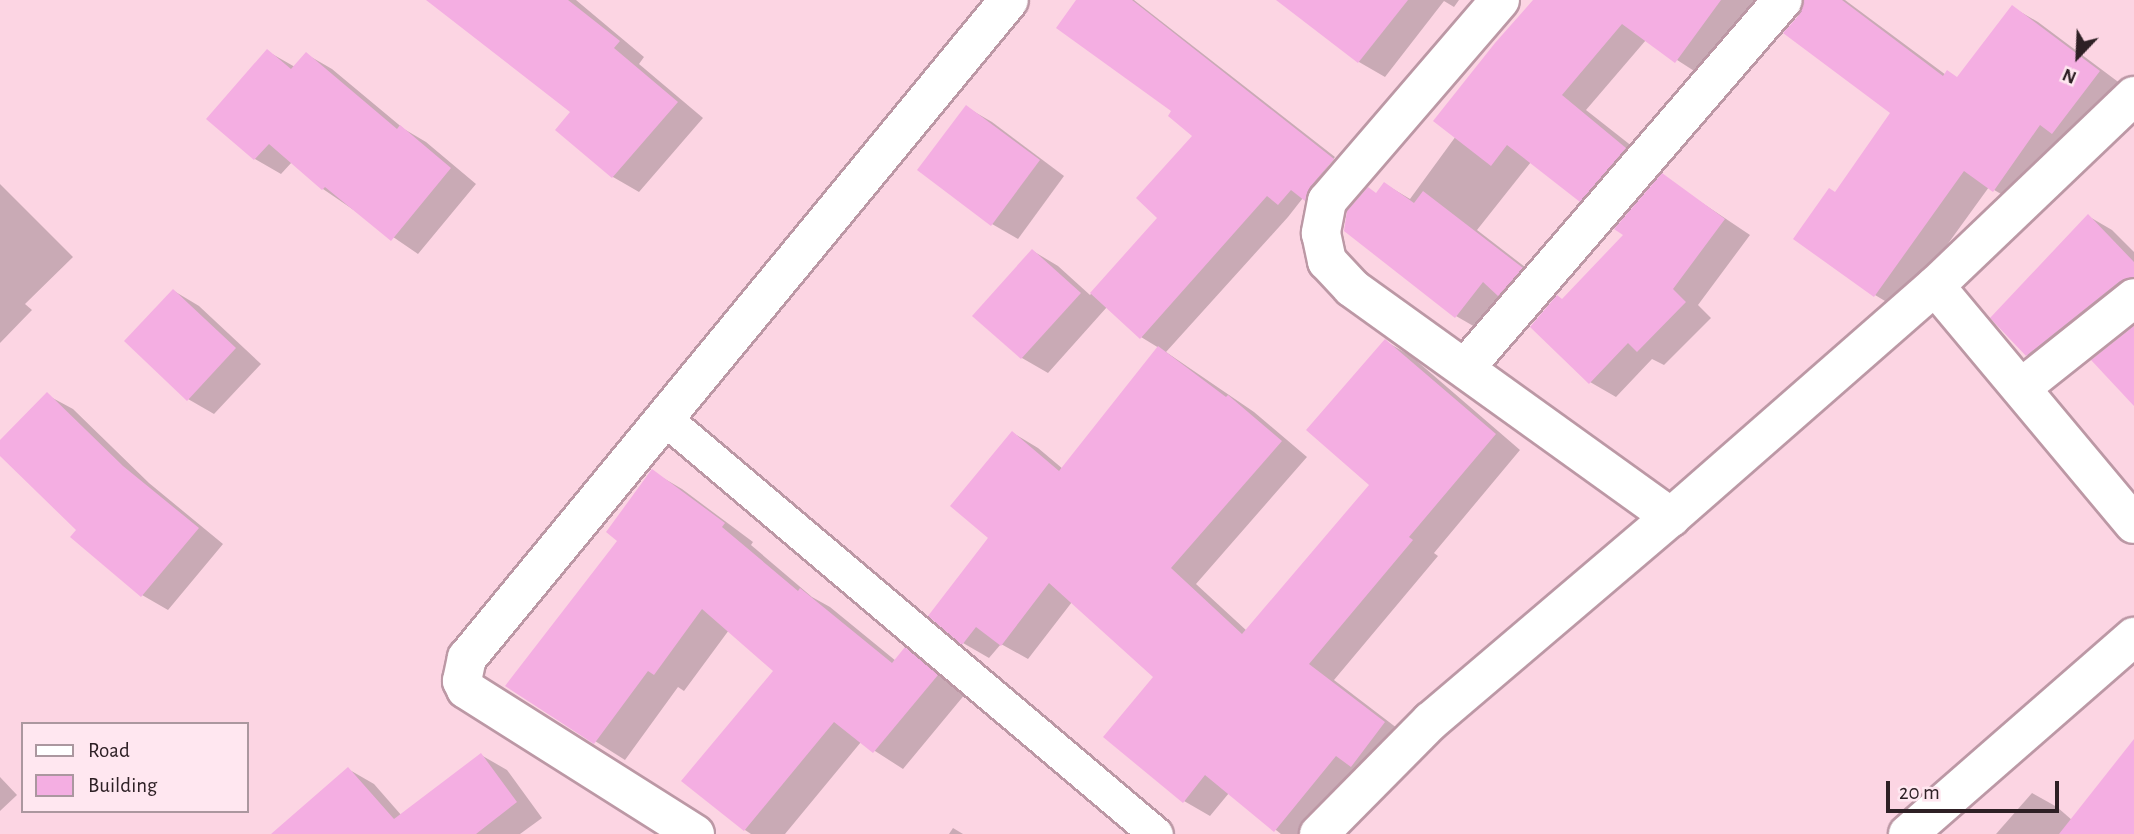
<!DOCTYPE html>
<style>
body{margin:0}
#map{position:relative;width:2134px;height:834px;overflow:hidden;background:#fcd5e3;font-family:"Alegreya Sans",sans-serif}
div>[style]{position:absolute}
.shadow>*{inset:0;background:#0003}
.building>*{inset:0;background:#f4aee2}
.roads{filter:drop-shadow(2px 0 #bc98a5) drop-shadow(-2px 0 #bc98a5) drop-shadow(0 2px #bc98a5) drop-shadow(0 -2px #bc98a5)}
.lane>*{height:33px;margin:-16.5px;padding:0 16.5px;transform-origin:16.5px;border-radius:16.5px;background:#fff}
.street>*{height:38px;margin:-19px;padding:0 19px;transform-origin:19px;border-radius:19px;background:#fff}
span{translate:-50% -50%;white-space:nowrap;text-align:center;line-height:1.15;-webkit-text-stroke:7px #ffe7f0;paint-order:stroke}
.legend{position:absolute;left:21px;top:722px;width:228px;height:91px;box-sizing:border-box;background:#ffe7f0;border:2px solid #ab979f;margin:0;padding:9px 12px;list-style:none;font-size:21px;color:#2e2025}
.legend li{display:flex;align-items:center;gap:14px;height:35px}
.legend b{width:35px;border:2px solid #ab979f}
.north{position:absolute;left:2043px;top:21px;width:70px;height:70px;-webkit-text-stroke:5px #ffe7f0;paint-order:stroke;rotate:203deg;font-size:19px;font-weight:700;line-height:28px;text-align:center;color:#2e2025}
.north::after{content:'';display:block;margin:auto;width:24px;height:32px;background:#2e2025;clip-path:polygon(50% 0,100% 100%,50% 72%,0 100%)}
.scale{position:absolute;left:1886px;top:781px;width:173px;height:32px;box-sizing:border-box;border:4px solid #2e2025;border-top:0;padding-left:9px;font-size:21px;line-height:24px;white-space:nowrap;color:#2e2025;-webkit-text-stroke:5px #ffe7f0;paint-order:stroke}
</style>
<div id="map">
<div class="shadow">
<i style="clip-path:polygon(429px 0,576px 0,644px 57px,639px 64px,703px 118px,639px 192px,613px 177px,557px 130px,573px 112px)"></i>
<i style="clip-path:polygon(1078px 0,1134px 0,1335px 157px,1288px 217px,1166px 352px,1254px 412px,1307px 457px,1196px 584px,1247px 631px,1371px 485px,1385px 341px,1411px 356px,1520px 450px,1434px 553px,1438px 556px,1334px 680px,1410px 738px,1309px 834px,1281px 834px,1229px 793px,1210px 816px,1184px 801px,1155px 677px,1072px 602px,1028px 659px,1001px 644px,989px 658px,963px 643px,1013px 433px,1038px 448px,1063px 469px,1159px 348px,1141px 337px,1107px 307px,1048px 373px,1022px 358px,975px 315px,1033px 251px,1058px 266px,1090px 295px,1160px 217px,1194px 136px)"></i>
<i style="clip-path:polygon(1279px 0,1459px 0,1454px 7px,1444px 1px,1385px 77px,1359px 62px)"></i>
<i style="clip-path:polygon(1537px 0,1795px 0,1702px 76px,1646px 40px,1586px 110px,1633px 147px,1606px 215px,1581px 200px,1531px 162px,1477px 230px,1547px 284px,1482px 331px,1456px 316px,1377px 195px,1385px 184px,1410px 199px,1456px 136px)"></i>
<i style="clip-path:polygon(1806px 0,1845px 0,1946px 75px,1958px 78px,2012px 7px,2038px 22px,2125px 87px,2020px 205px,1989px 187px,1900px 310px,1875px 295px,1836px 194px,1893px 113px,1786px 33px,1806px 5px)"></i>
<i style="clip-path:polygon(267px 51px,295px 67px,306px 54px,332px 69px,404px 129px,426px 142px,476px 184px,418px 254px,323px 189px,292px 162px,281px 174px,255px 159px,209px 119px)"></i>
<i style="clip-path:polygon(966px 107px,992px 122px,1064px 176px,1018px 239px,992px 224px)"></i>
<i style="clip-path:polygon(1662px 176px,1750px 235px,1698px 305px,1711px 318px,1664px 365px,1652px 359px,1616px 397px,1590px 382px,1563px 301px,1625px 235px)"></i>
<i style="clip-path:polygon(0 184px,73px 257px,25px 304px,32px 310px,0 343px)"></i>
<i style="clip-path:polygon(2088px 216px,2112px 230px,2134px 252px,2134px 304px,2052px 369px,2027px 355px)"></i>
<i style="clip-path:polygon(174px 291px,199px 306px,261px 364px,214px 414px,188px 399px)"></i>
<i style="clip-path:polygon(47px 395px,73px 409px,149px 483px,223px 544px,168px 610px,142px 595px,72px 537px,78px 530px,0 454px,0 443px)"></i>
<i style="clip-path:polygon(653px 472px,682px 489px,753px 542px,751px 545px,812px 597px,830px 607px,896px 661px,905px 649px,935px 666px,966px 693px,903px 769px,861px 742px,785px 834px,751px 834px,745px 830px,776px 670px,729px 630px,684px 691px,678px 687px,625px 760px,508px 686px,620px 541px)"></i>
<i style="clip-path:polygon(481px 755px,507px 770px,542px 818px,520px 834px,305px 834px,348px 769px,374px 784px,402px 816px)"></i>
<i style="clip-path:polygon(0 777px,17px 795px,0 811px)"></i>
<i style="clip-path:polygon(2032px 793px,2057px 807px,2088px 834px,1996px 834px)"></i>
<i style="clip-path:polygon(953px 828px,963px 834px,949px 834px)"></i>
</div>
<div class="building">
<i style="clip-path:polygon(426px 0,568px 0,620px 41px,614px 48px,678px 102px,612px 178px,555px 130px,570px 112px)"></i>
<i style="clip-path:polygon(1076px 0,1132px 0,1334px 159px,1310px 187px,1305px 201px,1291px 190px,1278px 205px,1267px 196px,1140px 339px,1090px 293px,1157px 218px,1136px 198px,1192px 136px,1168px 116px,1171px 111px,1056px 28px)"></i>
<i style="clip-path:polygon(1276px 0,1408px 0,1358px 63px)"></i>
<i style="clip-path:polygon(1533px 0,1721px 0,1675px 63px,1622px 24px,1562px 95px,1626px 148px,1580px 202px,1507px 145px,1491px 166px,1433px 121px,1495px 43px)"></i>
<i style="clip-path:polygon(1804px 0,1842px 0,1943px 76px,1947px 70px,1957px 77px,2012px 5px,2100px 71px,2052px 134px,2040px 125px,1993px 192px,1964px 171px,1874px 297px,1793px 239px,1829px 188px,1835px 192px,1890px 113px,1783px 33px,1800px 14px)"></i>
<i style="clip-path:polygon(267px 49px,291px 69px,306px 52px,397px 129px,400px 125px,451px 168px,391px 241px,325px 187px,322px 190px,269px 144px,254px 160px,206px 119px)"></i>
<i style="clip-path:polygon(966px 105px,1040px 160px,991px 226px,917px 170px)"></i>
<i style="clip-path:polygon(1662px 173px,1725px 219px,1673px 289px,1686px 302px,1637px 352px,1628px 343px,1589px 384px,1530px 327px,1557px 295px,1562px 299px,1623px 235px,1614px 229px)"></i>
<i style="clip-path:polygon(1384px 182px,1414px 203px,1423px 191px,1523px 268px,1498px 296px,1483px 282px,1455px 318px,1344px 231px,1347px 211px,1368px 187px,1376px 193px)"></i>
<i style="clip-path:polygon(2088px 214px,2134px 262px,2134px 277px,2120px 281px,2026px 356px,1990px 318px)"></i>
<i style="clip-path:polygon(1032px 249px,1081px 293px,1021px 359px,972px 316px)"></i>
<i style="clip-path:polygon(173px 289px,236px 348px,187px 401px,124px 341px)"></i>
<i style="clip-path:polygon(2134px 326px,2134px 406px,2091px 360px)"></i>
<i style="clip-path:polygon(1385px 339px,1496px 434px,1409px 537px,1413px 540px,1309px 664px,1385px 722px,1351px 767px,1336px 756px,1274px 832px,1205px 775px,1183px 803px,1103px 737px,1153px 677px,1049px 583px,1001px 646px,976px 627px,962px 645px,928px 616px,988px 538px,950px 506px,1012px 431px,1059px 471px,1158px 346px,1226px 397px,1228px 395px,1282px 441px,1171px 568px,1242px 634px,1369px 485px,1306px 430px)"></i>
<i style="clip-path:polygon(47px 392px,123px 466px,199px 528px,141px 597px,70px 537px,76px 530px,0 456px,0 440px)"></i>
<i style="clip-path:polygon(652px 469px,725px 523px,722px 527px,798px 591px,800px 588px,892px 663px,905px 647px,938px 675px,873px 753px,834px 722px,744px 831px,681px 781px,773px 671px,702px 609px,654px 675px,648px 671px,594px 744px,505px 686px,617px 541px,606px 532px)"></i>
<i style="clip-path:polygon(2134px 739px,2134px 834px,2059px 834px)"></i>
<i style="clip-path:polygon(481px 753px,517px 802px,476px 834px,271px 834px,348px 767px,394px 819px)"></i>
</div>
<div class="roads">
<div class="lane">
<i style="left:664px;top:418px;width:644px;rotate:40.22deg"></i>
</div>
<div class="street">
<i style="left:1500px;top:0;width:265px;rotate:130.7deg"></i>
<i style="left:1327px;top:201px;width:33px;rotate:101deg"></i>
<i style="left:1321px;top:233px;width:29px;rotate:78deg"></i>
<i style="left:1327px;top:261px;width:37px;rotate:47deg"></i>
<i style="left:1352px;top:288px;width:393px;rotate:35.7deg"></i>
<i style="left:1935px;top:286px;width:310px;rotate:50.1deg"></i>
<i style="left:1465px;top:368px;width:486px;rotate:-49.2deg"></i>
<i style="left:2021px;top:388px;width:144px;rotate:-38.5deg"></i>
<i style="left:695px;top:834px;width:271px;rotate:-147.7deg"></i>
<i style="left:466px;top:689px;width:9px;rotate:-117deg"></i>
<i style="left:462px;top:681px;width:24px;rotate:-78deg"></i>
<i style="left:467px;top:658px;width:852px;rotate:-50.52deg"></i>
<i style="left:1319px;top:834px;width:159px;rotate:-45.3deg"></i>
<i style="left:1431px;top:721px;width:315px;rotate:-40.4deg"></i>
<i style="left:1671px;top:517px;width:351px;rotate:-41.2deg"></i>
<i style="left:1935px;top:286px;width:275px;rotate:-43.7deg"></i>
<i style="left:1908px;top:834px;width:300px;rotate:-41.1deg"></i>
</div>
</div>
<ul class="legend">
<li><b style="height:9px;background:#fff"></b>Road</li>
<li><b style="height:19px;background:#f4aee2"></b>Building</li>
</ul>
<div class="north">N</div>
<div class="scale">20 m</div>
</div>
